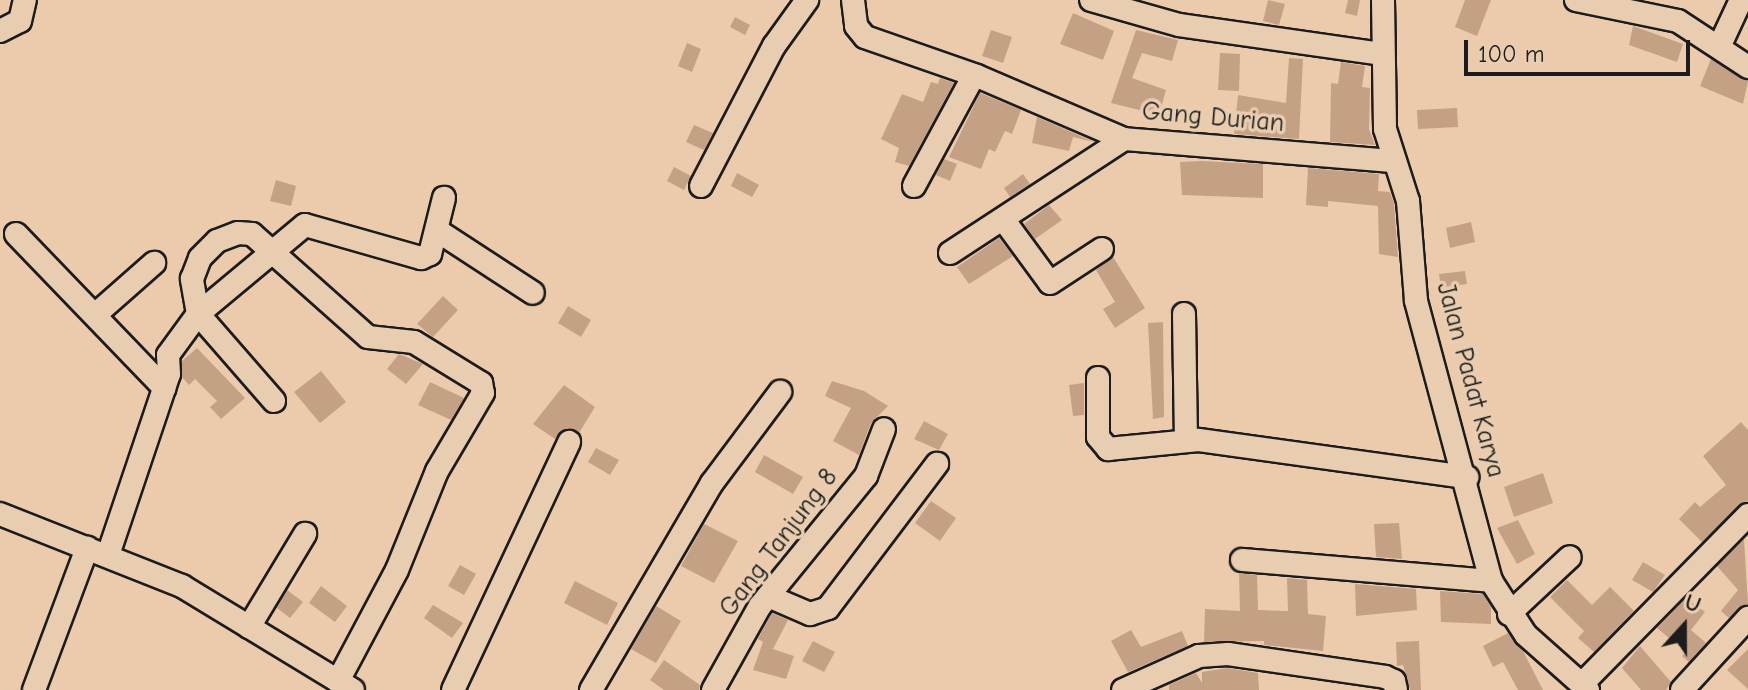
<!DOCTYPE html>
<style>
body{margin:0}
#map{position:relative;width:1748px;height:690px;overflow:hidden;background:#eccbac;font-family:"Comic Neue",sans-serif}
div>[style]{position:absolute}
.building>*{inset:0;background:#c4a185}
.roads{filter:drop-shadow(2px 0 #1c1c1c) drop-shadow(-2px 0 #1c1c1c) drop-shadow(0 2px #1c1c1c) drop-shadow(0 -2px #1c1c1c)}
.minor>*{height:22px;margin:-11px;padding:0 11px;transform-origin:11px;border-radius:11px;background:#e9cdb0}
span{translate:-50% -50%;white-space:nowrap;text-align:center;line-height:1.15;-webkit-text-stroke:7px #e9cdb0;paint-order:stroke}
.street-label{font-size:26px;color:#1c1c1c}
.north{position:absolute;left:1644px;top:586px;width:80px;height:80px;-webkit-text-stroke:6px #e9cdb0;paint-order:stroke;rotate:21deg;font-size:22px;font-weight:700;line-height:32px;text-align:center;color:#1c1c1c}
.north::after{content:'';display:block;margin:auto;width:28px;height:36px;background:#1c1c1c;clip-path:polygon(50% 0,100% 100%,50% 72%,0 100%)}
.scale{position:absolute;left:1464px;top:40px;width:226px;height:36px;box-sizing:border-box;border:4px solid #1c1c1c;border-top:0;padding-left:10px;font-size:24px;line-height:28px;white-space:nowrap;color:#1c1c1c;-webkit-text-stroke:6px #e9cdb0;paint-order:stroke}
</style>
<div id="map">
<div class="building">
<i style="clip-path:polygon(1268px 0,1285px 4px,1279px 25px,1263px 21px)"></i>
<i style="clip-path:polygon(1348px 0,1360px 0,1357px 16px,1345px 13px)"></i>
<i style="clip-path:polygon(1465px 0,1491px 0,1477px 36px,1455px 27px)"></i>
<i style="clip-path:polygon(1073px 13px,1114px 31px,1103px 60px,1060px 44px)"></i>
<i style="clip-path:polygon(735px 17px,750px 25px,745px 35px,730px 27px)"></i>
<i style="clip-path:polygon(1633px 26px,1683px 44px,1677px 62px,1629px 45px)"></i>
<i style="clip-path:polygon(991px 30px,1012px 37px,1003px 63px,982px 56px)"></i>
<i style="clip-path:polygon(1136px 30px,1178px 40px,1172px 61px,1142px 53px,1132px 78px,1166px 90px,1159px 115px,1111px 103px)"></i>
<i style="clip-path:polygon(687px 43px,701px 49px,692px 72px,678px 66px)"></i>
<i style="clip-path:polygon(1220px 53px,1240px 54px,1239px 91px,1218px 90px)"></i>
<i style="clip-path:polygon(1289px 58px,1303px 59px,1299px 139px,1234px 134px,1238px 95px,1286px 103px)"></i>
<i style="clip-path:polygon(1711px 59px,1748px 81px,1743px 104px,1700px 86px)"></i>
<i style="clip-path:polygon(1341px 62px,1365px 66px,1362px 87px,1370px 88px,1369px 129px,1375px 145px,1330px 142px,1331px 83px,1338px 84px)"></i>
<i style="clip-path:polygon(940px 78px,954px 83px,909px 166px,895px 162px,899px 148px,881px 139px,902px 94px,923px 102px,931px 82px,938px 84px)"></i>
<i style="clip-path:polygon(980px 93px,1021px 110px,1012px 134px,1005px 131px,995px 152px,989px 149px,981px 169px,949px 157px)"></i>
<i style="clip-path:polygon(1457px 108px,1458px 127px,1418px 129px,1417px 110px)"></i>
<i style="clip-path:polygon(1037px 117px,1094px 142px,1073px 137px,1069px 151px,1032px 143px)"></i>
<i style="clip-path:polygon(694px 125px,713px 133px,704px 150px,686px 142px)"></i>
<i style="clip-path:polygon(944px 159px,957px 164px,950px 181px,936px 175px)"></i>
<i style="clip-path:polygon(1201px 161px,1263px 164px,1263px 198px,1182px 195px,1180px 162px)"></i>
<i style="clip-path:polygon(674px 167px,691px 176px,684px 190px,667px 181px)"></i>
<i style="clip-path:polygon(1308px 168px,1379px 174px,1378px 191px,1390px 192px,1394px 204px,1398px 257px,1379px 254px,1378px 206px,1328px 201px,1328px 207px,1306px 205px)"></i>
<i style="clip-path:polygon(737px 173px,759px 185px,752px 197px,731px 186px)"></i>
<i style="clip-path:polygon(1023px 174px,1030px 184px,1010px 197px,1004px 188px)"></i>
<i style="clip-path:polygon(276px 180px,296px 186px,291px 206px,270px 201px)"></i>
<i style="clip-path:polygon(1049px 205px,1062px 220px,1035px 239px,1024px 224px)"></i>
<i style="clip-path:polygon(1471px 222px,1475px 242px,1450px 248px,1446px 228px)"></i>
<i style="clip-path:polygon(999px 238px,1013px 256px,969px 284px,957px 267px)"></i>
<i style="clip-path:polygon(1113px 257px,1145px 308px,1115px 328px,1103px 309px,1115px 302px,1096px 270px)"></i>
<i style="clip-path:polygon(1465px 271px,1467px 284px,1441px 288px,1439px 274px)"></i>
<i style="clip-path:polygon(443px 296px,458px 310px,433px 337px,417px 324px)"></i>
<i style="clip-path:polygon(568px 306px,591px 320px,581px 337px,558px 323px)"></i>
<i style="clip-path:polygon(1163px 322px,1164px 417px,1153px 419px,1148px 323px)"></i>
<i style="clip-path:polygon(197px 348px,245px 398px,221px 419px,210px 407px,217px 401px,195px 379px,189px 385px,182px 377px,182px 361px)"></i>
<i style="clip-path:polygon(399px 354px,423px 364px,406px 384px,387px 369px)"></i>
<i style="clip-path:polygon(321px 371px,346px 402px,320px 423px,294px 392px)"></i>
<i style="clip-path:polygon(832px 381px,864px 391px,888px 406px,871px 423px,859px 455px,833px 441px,851px 408px,825px 396px)"></i>
<i style="clip-path:polygon(430px 382px,464px 398px,451px 420px,418px 405px)"></i>
<i style="clip-path:polygon(1084px 383px,1084px 415px,1073px 416px,1069px 385px)"></i>
<i style="clip-path:polygon(564px 385px,595px 407px,579px 433px,567px 428px,555px 439px,533px 424px)"></i>
<i style="clip-path:polygon(924px 421px,948px 434px,939px 450px,914px 439px)"></i>
<i style="clip-path:polygon(1741px 422px,1748px 430px,1748px 501px,1702px 542px,1679px 519px,1695px 502px,1700px 507px,1726px 485px,1703px 456px)"></i>
<i style="clip-path:polygon(596px 448px,619px 460px,610px 475px,588px 462px)"></i>
<i style="clip-path:polygon(764px 455px,803px 477px,793px 494px,755px 472px)"></i>
<i style="clip-path:polygon(1543px 473px,1553px 503px,1514px 517px,1504px 487px)"></i>
<i style="clip-path:polygon(931px 501px,956px 518px,940px 541px,915px 523px)"></i>
<i style="clip-path:polygon(1518px 520px,1535px 554px,1517px 564px,1497px 528px)"></i>
<i style="clip-path:polygon(1399px 523px,1402px 559px,1376px 557px,1374px 524px)"></i>
<i style="clip-path:polygon(704px 524px,738px 541px,714px 583px,681px 566px)"></i>
<i style="clip-path:polygon(1744px 539px,1748px 604px,1729px 618px,1721px 611px,1738px 590px,1717px 566px)"></i>
<i style="clip-path:polygon(1643px 562px,1665px 575px,1653px 592px,1632px 580px)"></i>
<i style="clip-path:polygon(460px 565px,476px 574px,464px 595px,448px 586px)"></i>
<i style="clip-path:polygon(1239px 573px,1257px 575px,1258px 610px,1288px 611px,1287px 578px,1307px 580px,1308px 614px,1326px 616px,1323px 651px,1264px 645px,1264px 641px,1204px 642px,1205px 609px,1240px 611px)"></i>
<i style="clip-path:polygon(1567px 580px,1592px 605px,1610px 587px,1634px 611px,1594px 652px,1578px 638px,1584px 631px,1550px 597px)"></i>
<i style="clip-path:polygon(575px 581px,618px 603px,607px 625px,564px 603px)"></i>
<i style="clip-path:polygon(1355px 584px,1416px 589px,1417px 610px,1356px 616px)"></i>
<i style="clip-path:polygon(321px 586px,347px 606px,335px 622px,309px 603px)"></i>
<i style="clip-path:polygon(287px 590px,303px 602px,290px 618px,277px 608px)"></i>
<i style="clip-path:polygon(1440px 591px,1483px 594px,1491px 607px,1491px 624px,1441px 622px)"></i>
<i style="clip-path:polygon(1686px 598px,1705px 612px,1691px 630px,1706px 643px,1689px 662px,1682px 656px,1686px 652px,1657px 628px)"></i>
<i style="clip-path:polygon(433px 605px,463px 623px,452px 638px,424px 618px)"></i>
<i style="clip-path:polygon(656px 606px,681px 621px,656px 663px,631px 649px)"></i>
<i style="clip-path:polygon(772px 613px,788px 620px,773px 649px,794px 656px,786px 679px,753px 670px,763px 642px,758px 639px)"></i>
<i style="clip-path:polygon(1131px 630px,1141px 647px,1182px 631px,1188px 646px,1128px 672px,1111px 641px)"></i>
<i style="clip-path:polygon(1508px 633px,1523px 651px,1543px 690px,1518px 690px,1503px 662px,1493px 667px,1483px 646px)"></i>
<i style="clip-path:polygon(813px 641px,835px 652px,824px 672px,802px 661px)"></i>
<i style="clip-path:polygon(1419px 641px,1421px 690px,1410px 690px,1403px 665px,1397px 666px,1396px 642px)"></i>
<i style="clip-path:polygon(1640px 646px,1671px 682px,1666px 690px,1641px 690px,1622px 668px)"></i>
<i style="clip-path:polygon(1748px 649px,1748px 689px,1727px 670px)"></i>
<i style="clip-path:polygon(664px 660px,700px 685px,699px 690px,664px 690px,650px 680px)"></i>
<i style="clip-path:polygon(1227px 668px,1258px 673px,1259px 690px,1169px 690px,1169px 685px,1196px 673px,1202px 683px,1202px 672px)"></i>
</div>
<div class="roads">
<div class="minor">
<i style="left:853px;top:0;width:26px;rotate:83deg"></i>
<i style="left:856px;top:26px;width:14px;rotate:51deg"></i>
<i style="left:865px;top:37px;width:119px;rotate:19.2deg"></i>
<i style="left:977px;top:76px;width:160px;rotate:23.2deg"></i>
<i style="left:1124px;top:139px;width:270px;rotate:4.7deg"></i>
<i style="left:1091px;top:0;width:91px;rotate:15.9deg"></i>
<i style="left:1179px;top:25px;width:206px;rotate:8.1deg"></i>
<i style="left:1383px;top:0;width:129px;rotate:89.1deg"></i>
<i style="left:1385px;top:129px;width:76px;rotate:72.3deg"></i>
<i style="left:1408px;top:201px;width:100px;rotate:85.4deg"></i>
<i style="left:1416px;top:301px;width:290px;rotate:75deg"></i>
<i style="left:1491px;top:581px;width:64px;rotate:57.1deg"></i>
<i style="left:1526px;top:635px;width:83px;rotate:41.6deg"></i>
<i style="left:1576px;top:0;width:104px;rotate:11.6deg"></i>
<i style="left:1678px;top:21px;width:84px;rotate:33.3deg"></i>
<i style="left:0;top:31px;width:22px;rotate:-27deg"></i>
<i style="left:20px;top:21px;width:22px;rotate:-77deg"></i>
<i style="left:1720px;top:45px;width:50px;rotate:-65deg"></i>
<i style="left:701px;top:186px;width:158px;rotate:-62.5deg"></i>
<i style="left:774px;top:46px;width:57px;rotate:-54.3deg"></i>
<i style="left:914px;top:186px;width:126px;rotate:-61.6deg"></i>
<i style="left:1003px;top:219px;width:79px;rotate:53.7deg"></i>
<i style="left:1050px;top:283px;width:62px;rotate:-33.2deg"></i>
<i style="left:438px;top:231px;width:113px;rotate:33.1deg"></i>
<i style="left:16px;top:234px;width:214px;rotate:46.1deg"></i>
<i style="left:950px;top:253px;width:208px;rotate:-33.2deg"></i>
<i style="left:1184px;top:314px;width:127px;rotate:89.1deg"></i>
<i style="left:95px;top:315px;width:79px;rotate:-41.4deg"></i>
<i style="left:1098px;top:378px;width:59px;rotate:90deg"></i>
<i style="left:1098px;top:437px;width:16px;rotate:50deg"></i>
<i style="left:1108px;top:449px;width:91px;rotate:-5.6deg"></i>
<i style="left:1199px;top:440px;width:271px;rotate:7.9deg"></i>
<i style="left:274px;top:401px;width:116px;rotate:-131.1deg"></i>
<i style="left:198px;top:314px;width:139px;rotate:-39.8deg"></i>
<i style="left:305px;top:225px;width:121px;rotate:15.9deg"></i>
<i style="left:421px;top:258px;width:10px;rotate:-24deg"></i>
<i style="left:430px;top:254px;width:58px;rotate:-76deg"></i>
<i style="left:0;top:514px;width:196px;rotate:21.6deg"></i>
<i style="left:182px;top:586px;width:200px;rotate:31.3deg"></i>
<i style="left:108px;top:555px;width:191px;rotate:-71.4deg"></i>
<i style="left:169px;top:374px;width:19px;rotate:-93deg"></i>
<i style="left:168px;top:355px;width:51px;rotate:-53.8deg"></i>
<i style="left:198px;top:314px;width:36px;rotate:-100deg"></i>
<i style="left:192px;top:279px;width:22px;rotate:-69deg"></i>
<i style="left:200px;top:258px;width:24px;rotate:-45deg"></i>
<i style="left:217px;top:241px;width:22px;rotate:-21deg"></i>
<i style="left:238px;top:233px;width:14px;rotate:4deg"></i>
<i style="left:252px;top:234px;width:155px;rotate:41.6deg"></i>
<i style="left:368px;top:337px;width:46px;rotate:6.2deg"></i>
<i style="left:414px;top:342px;width:79px;rotate:31.5deg"></i>
<i style="left:481px;top:383px;width:10px;rotate:79deg"></i>
<i style="left:483px;top:393px;width:91px;rotate:120.5deg"></i>
<i style="left:437px;top:471px;width:107px;rotate:112deg"></i>
<i style="left:397px;top:570px;width:126px;rotate:118deg"></i>
<i style="left:1242px;top:560px;width:250px;rotate:4.8deg"></i>
<i style="left:768px;top:596px;width:46px;rotate:23.2deg"></i>
<i style="left:810px;top:614px;width:19px;rotate:-18deg"></i>
<i style="left:828px;top:608px;width:181px;rotate:-52.9deg"></i>
<i style="left:1509px;top:614px;width:83px;rotate:-43.1deg"></i>
<i style="left:249px;top:627px;width:109px;rotate:-58.9deg"></i>
<i style="left:1582px;top:684px;width:237px;rotate:-45.5deg"></i>
<i style="left:34px;top:690px;width:152px;rotate:-69.5deg"></i>
<i style="left:453px;top:690px;width:274px;rotate:-64.9deg"></i>
<i style="left:591px;top:690px;width:240px;rotate:-59.7deg"></i>
<i style="left:712px;top:483px;width:114px;rotate:-53.2deg"></i>
<i style="left:713px;top:690px;width:96px;rotate:-60.8deg"></i>
<i style="left:760px;top:606px;width:168px;rotate:-50.8deg"></i>
<i style="left:866px;top:476px;width:50px;rotate:-69deg"></i>
<i style="left:1123px;top:690px;width:83px;rotate:-24.1deg"></i>
<i style="left:1199px;top:656px;width:29px;rotate:-4deg"></i>
<i style="left:1228px;top:654px;width:159px;rotate:8.3deg"></i>
<i style="left:1385px;top:677px;width:10px;rotate:24deg"></i>
<i style="left:1394px;top:681px;width:9px;rotate:77deg"></i>
<i style="left:1682px;top:690px;width:98px;rotate:-47.5deg"></i>
</div>
</div>
<div class="street-label">
<span style="left:1213px;top:118px;rotate:5deg">Gang Durian</span>
<span style="left:1470px;top:380px;rotate:75deg">Jalan Padat Karya</span>
<span style="left:779px;top:543px;rotate:-53deg">Gang Tanjung 8</span>
</div>
<div class="north">U</div>
<div class="scale">100 m</div>
</div>
